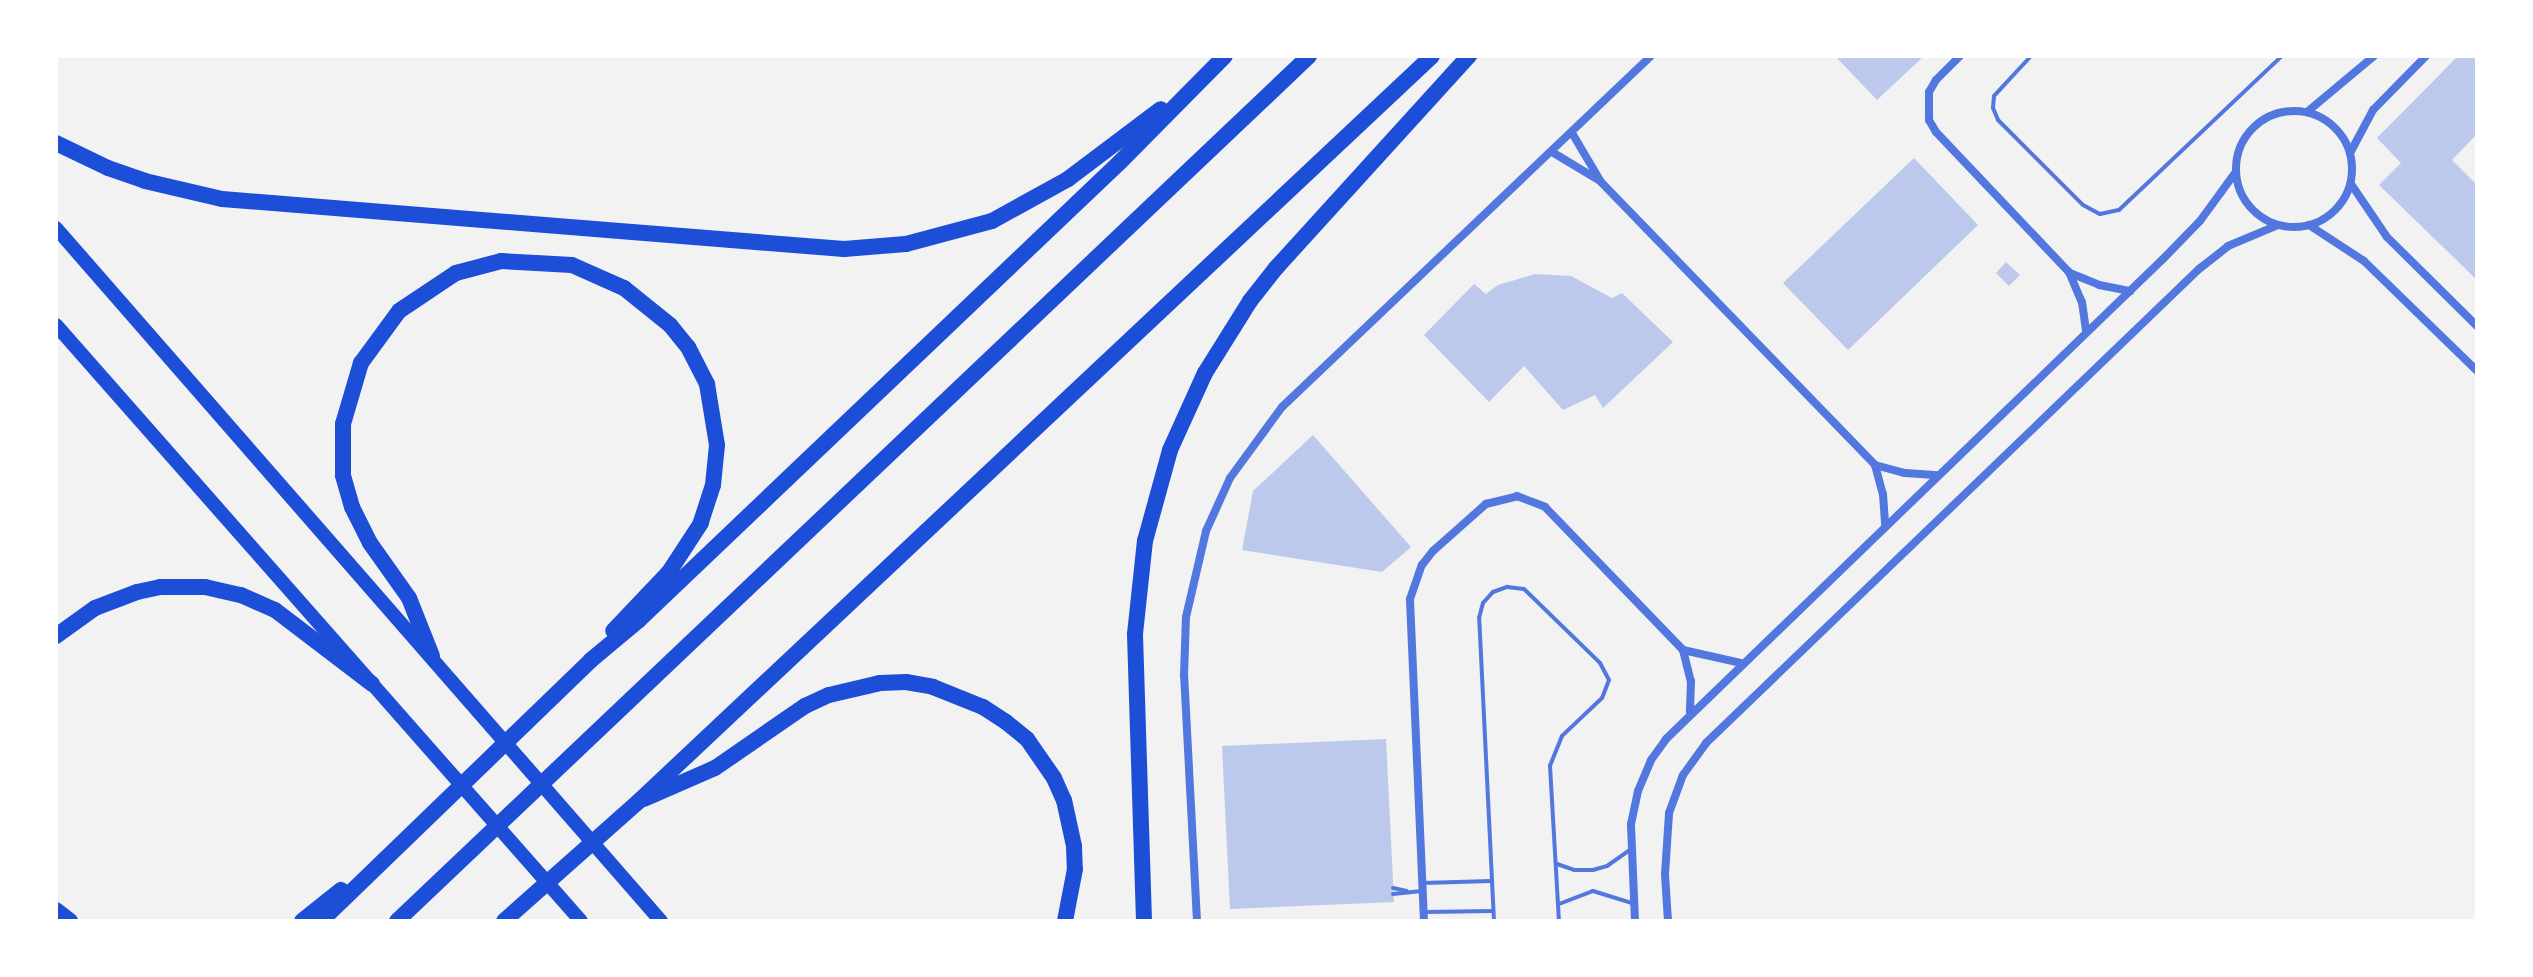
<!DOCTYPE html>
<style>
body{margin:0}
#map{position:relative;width:2533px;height:977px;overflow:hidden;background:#f2f2f2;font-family:"PT Sans Narrow",sans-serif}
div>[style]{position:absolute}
.building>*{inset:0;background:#bdc9ec}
.service>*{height:4px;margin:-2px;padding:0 2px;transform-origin:2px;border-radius:2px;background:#5277de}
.minor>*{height:8px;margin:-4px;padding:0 4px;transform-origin:4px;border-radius:4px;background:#5277de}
.minor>.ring{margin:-4px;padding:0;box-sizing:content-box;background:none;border:8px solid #5277de;border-radius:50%}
.primary>*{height:14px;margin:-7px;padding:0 7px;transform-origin:7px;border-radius:7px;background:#1d4ed8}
.motorway>*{height:16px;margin:-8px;padding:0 8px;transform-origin:8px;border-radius:8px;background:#1d4ed8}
span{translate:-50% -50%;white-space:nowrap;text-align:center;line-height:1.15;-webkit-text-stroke:6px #fff;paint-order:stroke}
.frame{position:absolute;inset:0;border:58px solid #fff;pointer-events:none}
</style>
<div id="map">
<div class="building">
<i style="clip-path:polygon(1835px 56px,1924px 56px,1877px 100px)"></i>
<i style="clip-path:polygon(2458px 56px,2477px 56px,2477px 134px,2452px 160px,2477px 185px,2477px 280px,2379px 185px,2401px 163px,2377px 138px)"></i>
<i style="clip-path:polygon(1914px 158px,1978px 225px,1848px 350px,1783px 283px)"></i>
<i style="clip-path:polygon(2006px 262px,2020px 275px,2009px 286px,1996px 273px)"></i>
<i style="clip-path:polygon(1535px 274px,1571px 276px,1612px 298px,1622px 293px,1673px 342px,1603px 408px,1595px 395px,1563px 410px,1524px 366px,1489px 402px,1424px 335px,1474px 284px,1486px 294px,1498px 285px)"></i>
<i style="clip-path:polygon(1313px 435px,1411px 547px,1382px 572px,1242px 550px,1253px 491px)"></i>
<i style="clip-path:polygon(1386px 739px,1394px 902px,1230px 909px,1222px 746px)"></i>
</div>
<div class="service">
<i style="left:2031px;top:56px;width:54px;rotate:132.8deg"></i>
<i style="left:1994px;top:96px;width:12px;rotate:95deg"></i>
<i style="left:1993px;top:108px;width:13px;rotate:67deg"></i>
<i style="left:1998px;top:120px;width:120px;rotate:45deg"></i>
<i style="left:2083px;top:205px;width:19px;rotate:28deg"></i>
<i style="left:2100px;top:214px;width:19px;rotate:-12deg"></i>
<i style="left:2119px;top:210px;width:224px;rotate:-43.4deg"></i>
<i style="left:1557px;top:864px;width:18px;rotate:19deg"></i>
<i style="left:1574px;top:870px;width:19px"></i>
<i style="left:1593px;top:870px;width:15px;rotate:-16deg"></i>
<i style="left:1607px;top:866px;width:28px;rotate:-35deg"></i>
<i style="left:1423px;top:883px;width:68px;rotate:-1.7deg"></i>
<i style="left:1393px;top:888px;width:14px;rotate:12deg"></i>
<i style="left:1393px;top:894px;width:29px;rotate:-6deg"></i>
<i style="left:1559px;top:904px;width:36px;rotate:-21deg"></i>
<i style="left:1593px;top:891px;width:41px;rotate:17.1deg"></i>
<i style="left:1426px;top:912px;width:67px;rotate:-0.9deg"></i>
<i style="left:1494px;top:921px;width:303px;rotate:-92.8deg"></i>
<i style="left:1479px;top:618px;width:16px;rotate:-75deg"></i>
<i style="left:1483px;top:603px;width:15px;rotate:-48deg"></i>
<i style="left:1493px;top:592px;width:15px;rotate:-20deg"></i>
<i style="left:1507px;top:587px;width:17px;rotate:7deg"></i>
<i style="left:1524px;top:589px;width:106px;rotate:44.2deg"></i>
<i style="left:1600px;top:663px;width:19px;rotate:62deg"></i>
<i style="left:1609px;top:680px;width:19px;rotate:111deg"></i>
<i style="left:1602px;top:698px;width:55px;rotate:136.5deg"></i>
<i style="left:1562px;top:736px;width:32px;rotate:112deg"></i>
<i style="left:1550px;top:766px;width:155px;rotate:86.7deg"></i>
</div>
<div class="minor">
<i style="left:1960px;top:56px;width:34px;rotate:135deg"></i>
<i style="left:1936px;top:80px;width:14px;rotate:120deg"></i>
<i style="left:1929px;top:92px;width:28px;rotate:90deg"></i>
<i style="left:1929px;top:120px;width:14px;rotate:60deg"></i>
<i style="left:1936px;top:132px;width:193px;rotate:46.5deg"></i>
<i style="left:2069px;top:272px;width:33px;rotate:67deg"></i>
<i style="left:2082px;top:302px;width:30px;rotate:82deg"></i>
<i class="ring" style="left:2236px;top:111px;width:108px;height:108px"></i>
<i style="left:2307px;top:112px;width:87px;rotate:-39.9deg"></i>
<i style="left:1572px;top:133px;width:57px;rotate:59.4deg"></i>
<i style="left:1601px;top:182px;width:394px;rotate:45.9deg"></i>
<i style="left:1875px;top:465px;width:30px;rotate:75deg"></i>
<i style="left:1883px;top:494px;width:30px;rotate:86deg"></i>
<i style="left:1552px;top:152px;width:56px;rotate:31.1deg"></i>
<i style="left:2350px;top:153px;width:49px;rotate:-61.9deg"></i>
<i style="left:2373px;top:110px;width:76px;rotate:-45.5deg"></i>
<i style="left:2351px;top:184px;width:64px;rotate:55.8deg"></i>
<i style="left:2387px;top:237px;width:127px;rotate:44.7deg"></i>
<i style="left:2309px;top:225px;width:66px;rotate:33.2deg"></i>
<i style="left:2364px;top:261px;width:158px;rotate:44.2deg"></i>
<i style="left:2070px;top:273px;width:31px;rotate:22deg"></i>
<i style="left:2099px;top:285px;width:32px;rotate:11deg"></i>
<i style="left:1875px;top:465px;width:31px;rotate:15deg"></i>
<i style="left:1905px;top:473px;width:30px;rotate:4deg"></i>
<i style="left:1683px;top:650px;width:32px;rotate:76deg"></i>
<i style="left:1691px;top:681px;width:31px;rotate:92deg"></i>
<i style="left:1197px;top:921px;width:245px;rotate:-93deg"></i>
<i style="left:1184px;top:676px;width:59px;rotate:-88.1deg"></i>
<i style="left:1186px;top:617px;width:88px;rotate:-76.9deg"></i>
<i style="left:1206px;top:531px;width:58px;rotate:-65.6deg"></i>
<i style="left:1230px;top:478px;width:88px;rotate:-53.8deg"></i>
<i style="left:1282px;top:407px;width:509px;rotate:-43.57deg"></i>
<i style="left:1424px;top:921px;width:322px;rotate:-92.5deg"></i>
<i style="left:1410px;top:599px;width:36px;rotate:-71deg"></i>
<i style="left:1422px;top:565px;width:18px;rotate:-52deg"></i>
<i style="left:1433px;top:551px;width:71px;rotate:-41.6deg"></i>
<i style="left:1486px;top:504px;width:32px;rotate:-14deg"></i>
<i style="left:1517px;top:496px;width:30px;rotate:21deg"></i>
<i style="left:1545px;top:507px;width:199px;rotate:46deg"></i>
<i style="left:1683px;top:650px;width:59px;rotate:12.6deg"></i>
<i style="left:1635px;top:921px;width:97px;rotate:-92.4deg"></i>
<i style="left:1631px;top:824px;width:34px;rotate:-78deg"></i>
<i style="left:1638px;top:791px;width:34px;rotate:-67deg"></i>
<i style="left:1651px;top:760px;width:26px;rotate:-54deg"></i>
<i style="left:1666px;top:739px;width:691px;rotate:-44deg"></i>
<i style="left:2163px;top:259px;width:53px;rotate:-45.8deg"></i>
<i style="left:2200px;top:221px;width:59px;rotate:-53.9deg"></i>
<i style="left:1668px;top:921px;width:47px;rotate:-93.7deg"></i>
<i style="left:1665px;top:874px;width:61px;rotate:-86.2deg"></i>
<i style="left:1669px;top:813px;width:40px;rotate:-69.8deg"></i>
<i style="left:1683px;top:775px;width:39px;rotate:-54deg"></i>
<i style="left:1706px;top:743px;width:684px;rotate:-43.87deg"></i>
<i style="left:2199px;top:269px;width:37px;rotate:-38deg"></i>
<i style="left:2228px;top:246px;width:54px;rotate:-22.8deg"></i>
</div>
<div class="primary">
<i style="left:56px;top:228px;width:920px;rotate:48.88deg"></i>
<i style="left:56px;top:325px;width:794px;rotate:48.62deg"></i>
</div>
<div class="motorway">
<i style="left:56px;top:143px;width:58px;rotate:25.7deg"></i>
<i style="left:108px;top:168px;width:39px;rotate:19deg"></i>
<i style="left:145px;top:181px;width:79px;rotate:13.2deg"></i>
<i style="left:222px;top:199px;width:624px;rotate:4.6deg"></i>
<i style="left:844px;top:249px;width:62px;rotate:-4.6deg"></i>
<i style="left:906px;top:244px;width:89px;rotate:-15deg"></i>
<i style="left:992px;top:221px;width:87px;rotate:-28.9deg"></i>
<i style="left:1068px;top:179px;width:116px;rotate:-37deg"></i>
<i style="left:56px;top:636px;width:48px;rotate:-35.7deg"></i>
<i style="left:95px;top:608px;width:45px;rotate:-20.9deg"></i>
<i style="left:137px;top:592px;width:24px;rotate:-12deg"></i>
<i style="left:160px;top:587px;width:45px"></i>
<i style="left:205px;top:587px;width:37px;rotate:13deg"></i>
<i style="left:241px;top:595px;width:37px;rotate:24deg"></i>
<i style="left:275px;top:610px;width:122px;rotate:37.3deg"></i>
<i style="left:432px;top:656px;width:62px;rotate:-111.6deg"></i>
<i style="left:409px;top:598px;width:67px;rotate:-125.3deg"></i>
<i style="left:370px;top:543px;width:40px;rotate:-116.6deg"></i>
<i style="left:352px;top:507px;width:33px;rotate:-106deg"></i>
<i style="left:343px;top:475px;width:51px;rotate:-90deg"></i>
<i style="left:343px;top:424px;width:64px;rotate:-73.6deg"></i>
<i style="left:361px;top:363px;width:64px;rotate:-53.8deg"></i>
<i style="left:399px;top:311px;width:69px;rotate:-33.7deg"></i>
<i style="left:456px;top:273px;width:47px;rotate:-14.9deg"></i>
<i style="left:501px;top:261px;width:71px;rotate:3.2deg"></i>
<i style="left:572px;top:265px;width:57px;rotate:23.9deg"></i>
<i style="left:624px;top:288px;width:59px;rotate:38.8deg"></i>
<i style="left:670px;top:325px;width:28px;rotate:51deg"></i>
<i style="left:688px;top:347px;width:42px;rotate:62.8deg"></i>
<i style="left:707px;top:384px;width:62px;rotate:80.7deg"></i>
<i style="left:717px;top:445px;width:40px;rotate:95.7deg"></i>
<i style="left:713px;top:485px;width:40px;rotate:108deg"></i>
<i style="left:701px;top:523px;width:59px;rotate:123.1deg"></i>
<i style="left:669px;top:572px;width:81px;rotate:133.5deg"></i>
<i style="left:644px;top:799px;width:77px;rotate:-23.6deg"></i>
<i style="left:715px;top:768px;width:109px;rotate:-34.6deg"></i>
<i style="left:805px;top:706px;width:26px;rotate:-25deg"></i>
<i style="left:829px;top:695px;width:52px;rotate:-13.2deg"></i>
<i style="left:880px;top:683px;width:26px;rotate:-2deg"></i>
<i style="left:906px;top:682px;width:27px;rotate:10deg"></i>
<i style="left:933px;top:687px;width:54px;rotate:21.8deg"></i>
<i style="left:983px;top:707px;width:27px;rotate:33deg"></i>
<i style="left:1006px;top:722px;width:27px;rotate:39deg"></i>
<i style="left:1027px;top:739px;width:47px;rotate:55.3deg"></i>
<i style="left:1054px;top:778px;width:24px;rotate:66deg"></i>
<i style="left:1064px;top:800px;width:47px;rotate:77.7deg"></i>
<i style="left:1074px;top:846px;width:23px;rotate:88deg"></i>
<i style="left:1075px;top:869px;width:53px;rotate:100.9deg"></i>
<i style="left:56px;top:910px;width:18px;rotate:38deg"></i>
<i style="left:302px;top:921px;width:50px;rotate:-38.5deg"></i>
<i style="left:321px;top:921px;width:376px;rotate:-44deg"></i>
<i style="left:591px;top:660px;width:62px;rotate:-39.8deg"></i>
<i style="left:639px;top:620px;width:664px;rotate:-43.6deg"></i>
<i style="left:1120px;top:162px;width:149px;rotate:-45.3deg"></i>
<i style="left:397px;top:921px;width:1257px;rotate:-43.48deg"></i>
<i style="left:504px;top:921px;width:181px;rotate:-41.6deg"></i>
<i style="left:639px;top:801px;width:1088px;rotate:-43.21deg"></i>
<i style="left:1144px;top:921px;width:287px;rotate:-91.8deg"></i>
<i style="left:1135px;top:634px;width:94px;rotate:-83.9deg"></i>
<i style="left:1145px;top:541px;width:94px;rotate:-74.6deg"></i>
<i style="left:1170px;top:450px;width:85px;rotate:-65.6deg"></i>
<i style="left:1205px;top:373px;width:85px;rotate:-58deg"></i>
<i style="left:1250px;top:301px;width:42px;rotate:-51.8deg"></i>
<i style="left:1276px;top:268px;width:287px;rotate:-47.7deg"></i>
</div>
<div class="frame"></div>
</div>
